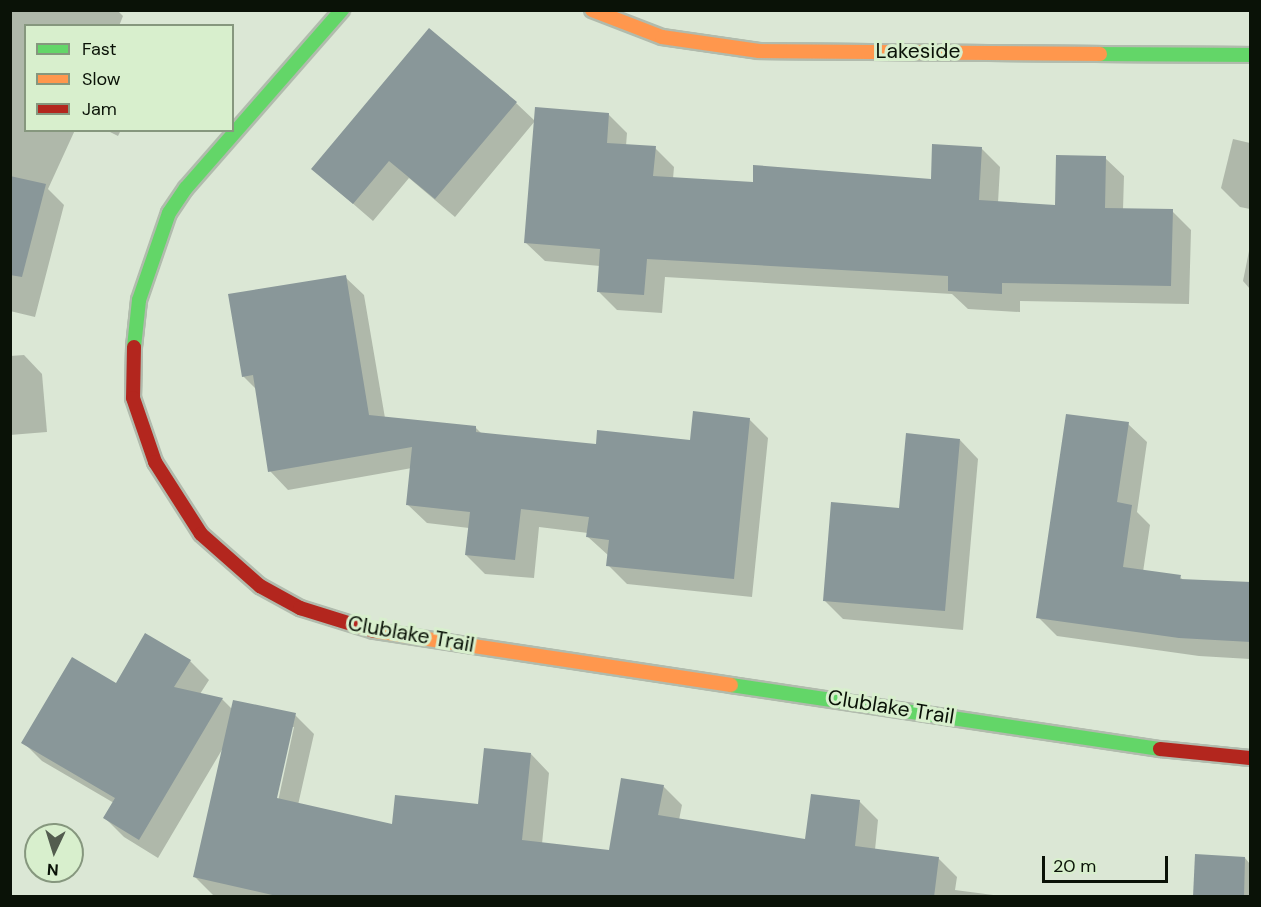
<!DOCTYPE html>
<style>
body{margin:0}
#map{position:relative;width:1261px;height:907px;overflow:hidden;background:#dbe7d5;font-family:"DM Sans",sans-serif}
div>[style]{position:absolute}
.shadow>*{inset:0;background:#0003}
.building>*{inset:0;background:#899799}
.roads{filter:drop-shadow(2px 0 #b1bbad) drop-shadow(-2px 0 #b1bbad) drop-shadow(0 2px #b1bbad) drop-shadow(0 -2px #b1bbad)}
.fast>*{height:14px;margin:-7px;padding:0 7px;transform-origin:7px;border-radius:7px;background:#63d668}
.slow>*{height:14px;margin:-7px;padding:0 7px;transform-origin:7px;border-radius:7px;background:#ff974d}
.jam>*{height:14px;margin:-7px;padding:0 7px;transform-origin:7px;border-radius:7px;background:#b3261e}
span{translate:-50% -50%;white-space:nowrap;text-align:center;line-height:1.15;-webkit-text-stroke:6px #d8efcd;paint-order:stroke}
.street-label{font-size:21px;color:#0a1207}
.frame{position:absolute;inset:0;border:12px solid #0a1207;pointer-events:none}
.legend{position:absolute;left:24px;top:24px;width:210px;height:108px;box-sizing:border-box;background:#d8efcd;border:2px solid #86977e;margin:0;padding:8px 10px;list-style:none;font-size:18px;color:#0a1207}
.legend li{display:flex;align-items:center;gap:12px;height:30px}
.legend b{width:30px;border:2px solid #86977e}
.north{position:absolute;left:24px;top:823px;width:60px;height:60px;box-sizing:border-box;background:#d8efcd;border:2px solid #86977e;border-radius:50%;rotate:184deg;font-size:16px;font-weight:700;line-height:24px;text-align:center;color:#0a1207}
.north::after{content:'';display:block;margin:auto;width:21px;height:27px;background:#535d4f;clip-path:polygon(50% 0,100% 100%,50% 72%,0 100%)}
.scale{position:absolute;left:1042px;top:856px;width:126px;height:27px;box-sizing:border-box;border:3px solid #0a1207;border-top:0;padding-left:8px;font-size:18px;line-height:21px;white-space:nowrap;color:#0a1207;-webkit-text-stroke:4px #d8efcd;paint-order:stroke}
</style>
<div id="map">
<div class="shadow">
<i style="clip-path:polygon(10px 10px,117px 10px,123px 16px,119px 26px,26px 26px,26px 130px,75px 130px,48px 189px,64px 205px,35px 317px,10px 311px)"></i>
<i style="clip-path:polygon(516px 103px,535px 121px,455px 217px,409px 178px,373px 221px,313px 169px)"></i>
<i style="clip-path:polygon(608px 114px,627px 133px,626px 146px,655px 148px,674px 167px,673px 179px,754px 184px,932px 181px,981px 148px,1000px 167px,998px 203px,1056px 207px,1105px 158px,1124px 176px,1123px 210px,1172px 211px,1191px 230px,1189px 304px,1020px 301px,1020px 312px,968px 309px,952px 294px,665px 277px,662px 313px,617px 310px,598px 291px,600px 266px,545px 261px,526px 243px)"></i>
<i style="clip-path:polygon(106px 130px,121px 130px,118px 136px)"></i>
<i style="clip-path:polygon(1233px 139px,1250px 143px,1250px 209px,1240px 207px,1221px 188px)"></i>
<i style="clip-path:polygon(1250px 246px,1250px 289px,1243px 281px)"></i>
<i style="clip-path:polygon(345px 277px,364px 295px,385px 418px,475px 427px,482px 434px,597px 445px,691px 441px,749px 419px,768px 438px,752px 597px,627px 584px,608px 565px,609px 556px,588px 537px,588px 533px,539px 527px,534px 578px,485px 574px,466px 555px,469px 528px,427px 523px,408px 505px,412px 468px,288px 490px,270px 471px,256px 389px,243px 376px)"></i>
<i style="clip-path:polygon(24px 355px,42px 374px,47px 432px,10px 435px,10px 356px)"></i>
<i style="clip-path:polygon(1128px 424px,1147px 442px,1137px 512px,1150px 525px,1143px 572px,1180px 577px,1184px 581px,1250px 584px,1250px 659px,1199px 656px,1057px 636px,1038px 617px)"></i>
<i style="clip-path:polygon(960px 440px,978px 459px,963px 630px,843px 619px,824px 600px)"></i>
<i style="clip-path:polygon(evenodd,190px 661px,209px 680px,200px 694px,222px 699px,232px 709px,295px 715px,314px 734px,298px 805px,393px 826px,479px 806px,531px 754px,549px 773px,542px 844px,610px 852px,663px 786px,682px 805px,679px 820px,807px 841px,859px 801px,878px 820px,875px 850px,938px 858px,957px 877px,955px 890px,1001px 896px,214px 896px,195px 877px,223px 748px,158px 858px,124px 837px,105px 818px,114px 803px,42px 761px,23px 742px,116px 685px,190px 661px,291px 727px,294px 727px,277px 806px,274px 805px,291px 727px)"></i>
<i style="clip-path:polygon(1245px 858px,1250px 864px,1250px 896px,1195px 896px)"></i>
</div>
<div class="building">
<i style="clip-path:polygon(429px 28px,517px 102px,435px 199px,389px 161px,353px 204px,311px 169px)"></i>
<i style="clip-path:polygon(535px 107px,609px 113px,607px 143px,656px 146px,653px 176px,753px 182px,753px 165px,931px 179px,932px 144px,982px 147px,979px 200px,1055px 205px,1056px 155px,1106px 156px,1105px 208px,1173px 209px,1171px 286px,1002px 283px,1002px 294px,948px 291px,948px 276px,647px 259px,644px 295px,597px 292px,600px 249px,524px 243px)"></i>
<i style="clip-path:polygon(10px 176px,46px 184px,22px 277px,10px 275px)"></i>
<i style="clip-path:polygon(346px 275px,369px 415px,476px 426px,476px 432px,596px 444px,597px 430px,690px 440px,693px 411px,750px 418px,734px 579px,606px 566px,609px 540px,586px 537px,589px 517px,521px 509px,515px 560px,465px 555px,470px 512px,406px 505px,412px 447px,268px 472px,253px 375px,242px 377px,228px 294px)"></i>
<i style="clip-path:polygon(1066px 414px,1129px 422px,1117px 502px,1132px 505px,1123px 567px,1181px 575px,1180px 579px,1251px 582px,1251px 642px,1179px 638px,1036px 618px)"></i>
<i style="clip-path:polygon(906px 433px,960px 439px,945px 611px,823px 601px,831px 502px,899px 508px)"></i>
<i style="clip-path:polygon(145px 633px,191px 660px,174px 687px,223px 698px,139px 840px,103px 818px,115px 798px,21px 743px,72px 657px,116px 683px)"></i>
<i style="clip-path:polygon(233px 700px,296px 713px,277px 798px,392px 824px,395px 795px,478px 804px,484px 748px,531px 753px,522px 840px,609px 850px,621px 778px,664px 785px,658px 815px,805px 839px,811px 794px,860px 800px,855px 846px,939px 857px,934px 897px,281px 897px,193px 877px)"></i>
<i style="clip-path:polygon(1195px 854px,1245px 857px,1244px 897px,1193px 897px)"></i>
</div>
<div class="roads">
<div class="fast">
<i style="left:1100px;top:54px;width:150px;rotate:0.4deg"></i>
<i style="left:134px;top:347px;width:47px;rotate:-83.9deg"></i>
<i style="left:139px;top:300px;width:92px;rotate:-71deg"></i>
<i style="left:169px;top:213px;width:30px;rotate:-56deg"></i>
<i style="left:186px;top:188px;width:237px;rotate:-48.8deg"></i>
<i style="left:731px;top:685px;width:434px;rotate:8.5deg"></i>
</div>
<div class="slow">
<i style="left:592px;top:10px;width:75px;rotate:21.1deg"></i>
<i style="left:662px;top:37px;width:98px;rotate:8.2deg"></i>
<i style="left:759px;top:51px;width:341px;rotate:0.5deg"></i>
<i style="left:374px;top:631px;width:361px;rotate:8.6deg"></i>
</div>
<div class="jam">
<i style="left:134px;top:347px;width:51px;rotate:91.1deg"></i>
<i style="left:133px;top:398px;width:68px;rotate:71deg"></i>
<i style="left:155px;top:462px;width:85px;rotate:57.4deg"></i>
<i style="left:201px;top:534px;width:79px;rotate:41.4deg"></i>
<i style="left:260px;top:586px;width:46px;rotate:28.8deg"></i>
<i style="left:300px;top:608px;width:77px;rotate:17.3deg"></i>
<i style="left:1160px;top:749px;width:90px;rotate:5.7deg"></i>
</div>
</div>
<div class="street-label">
<span style="left:918px;top:51px">Lakeside</span>
<span style="left:411px;top:634px;rotate:10deg">Clublake Trail</span>
<span style="left:891px;top:707px;rotate:9deg">Clublake Trail</span>
</div>
<div class="frame"></div>
<ul class="legend">
<li><b style="height:8px;background:#63d668"></b>Fast</li>
<li><b style="height:8px;background:#ff974d"></b>Slow</li>
<li><b style="height:8px;background:#b3261e"></b>Jam</li>
</ul>
<div class="north">N</div>
<div class="scale">20 m</div>
</div>
